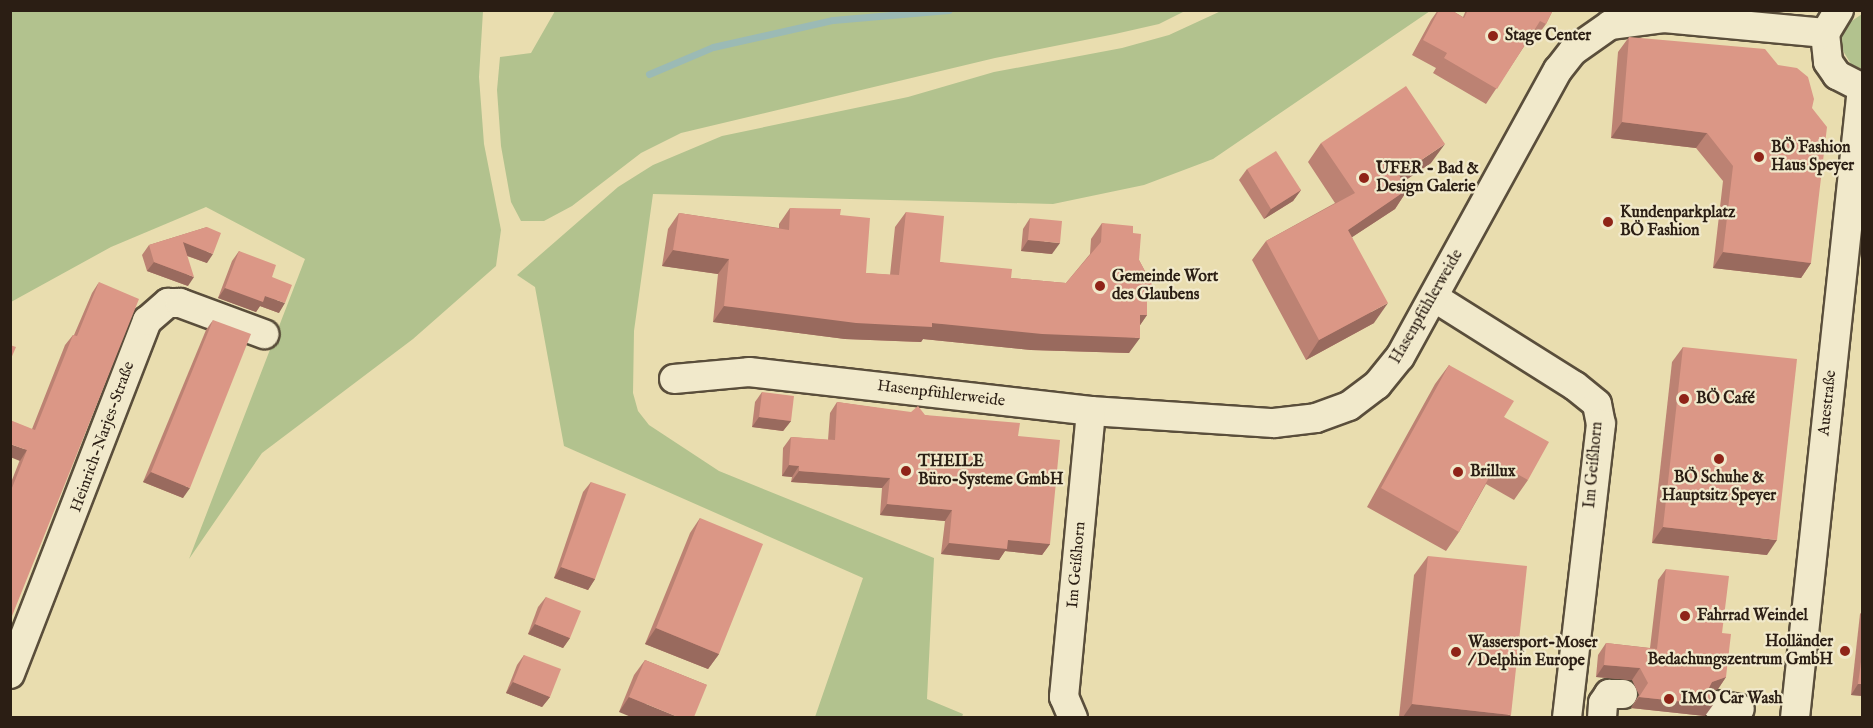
<!DOCTYPE html>
<meta charset="utf-8">
<style>
body{margin:0}
#map{position:relative;width:1873px;height:728px;overflow:hidden;background:#e9ddaf;font-family:"IM FELL English",serif}
div>[style]{position:absolute}
.green>*{inset:0;background:#b2c28e}
.stream>*{height:7px;margin:-3.5px;padding:0 3.5px;transform-origin:3.5px;border-radius:3.5px;background:#9bbab5}
.roads{filter:drop-shadow(2px 0 #5a4e3b) drop-shadow(-2px 0 #5a4e3b) drop-shadow(0 2px #5a4e3b) drop-shadow(0 -2px #5a4e3b)}
.minor>*{height:28px;margin:-14px;padding:0 14px;transform-origin:14px;border-radius:14px;background:#f1e9cb}
.wall>*{inset:0;background:#bc8273}
.shaded-wall>*{inset:0;background:#996a5e}
.building>*{inset:0;background:#db9786}
.dots>*{width:16px;height:16px;translate:-50% -50%;box-sizing:border-box;border:3px solid #f1e9cb;border-radius:50%}
span{translate:-50% -50%;white-space:nowrap;text-align:center;line-height:1.15;-webkit-text-stroke:4.5px #f1e9cb;paint-order:stroke}
.poi-label{font-size:16px;color:#2b1e14;font-weight:700}
.left{translate:0 -50%;text-align:left}
.right{translate:-100% -50%;text-align:right}
.street-label{font-size:16px;color:#2b1e14}
.frame{position:absolute;inset:0;border:12px solid #2b1e14;pointer-events:none}
</style>
<div id="map">
<div class="green">
<i style="clip-path:polygon(11px 11px,483px 11px,479px 77px,484px 144px,501px 230px,496px 266px,413px 339px,262px 453px,189px 559px,305px 259px,206px 207px,111px 247px,11px 302px)"></i>
<i style="clip-path:polygon(555px 11px,555px 10px,1185px 11px,1159px 24px,1115px 34px,995px 58px,681px 133px,641px 153px,572px 206px,544px 221px,521px 221px,511px 202px,501px 146px,497px 90px,500px 57px,531px 53px)"></i>
<i style="clip-path:polygon(1221px 11px,1430px 11px,1213px 159px,1144px 185px,1053px 204px,653px 194px,634px 331px,633px 393px,638px 411px,649px 425px,719px 471px,934px 558px,927px 699px,963px 714px,962px 717px,815px 717px,863px 578px,564px 446px,535px 287px,517px 275px,618px 187px,653px 165px,722px 136px,908px 97px,994px 72px,1122px 48px,1169px 35px)"></i>
<i style="clip-path:polygon(1862px 14px,1862px 69px,1851px 64px,1840px 46px,1843px 27px)"></i>
</div>
<div class="stream">
<i style="left:649px;top:74px;width:69px;rotate:-22.9deg"></i>
<i style="left:713px;top:47px;width:123px;rotate:-12.7deg"></i>
<i style="left:833px;top:20px;width:116px;rotate:-4.9deg"></i>
</div>
<div class="roads">
<div class="minor">
<i style="left:1839px;top:10px;width:27px;rotate:121deg"></i>
<i style="left:1825px;top:33px;width:29px;rotate:84deg"></i>
<i style="left:1828px;top:62px;width:16px;rotate:55deg"></i>
<i style="left:1837px;top:75px;width:28px;rotate:27deg"></i>
<i style="left:1435px;top:298px;width:165px;rotate:32.2deg"></i>
<i style="left:1575px;top:386px;width:28px;rotate:39deg"></i>
<i style="left:1597px;top:404px;width:20px;rotate:79deg"></i>
<i style="left:1601px;top:424px;width:296px;rotate:96.6deg"></i>
<i style="left:674px;top:379px;width:75px;rotate:-5.3deg"></i>
<i style="left:749px;top:372px;width:344px;rotate:6.5deg"></i>
<i style="left:1091px;top:411px;width:183px;rotate:3.8deg"></i>
<i style="left:1274px;top:423px;width:42px;rotate:-6.8deg"></i>
<i style="left:1316px;top:418px;width:35px;rotate:-20deg"></i>
<i style="left:1349px;top:406px;width:35px;rotate:-37deg"></i>
<i style="left:1377px;top:385px;width:36px;rotate:-51deg"></i>
<i style="left:1400px;top:357px;width:328px;rotate:-61.2deg"></i>
<i style="left:1558px;top:70px;width:24px;rotate:-52deg"></i>
<i style="left:1573px;top:51px;width:45px;rotate:-35.1deg"></i>
<i style="left:1610px;top:25px;width:54px;rotate:-7.4deg"></i>
<i style="left:1664px;top:18px;width:162px;rotate:5.3deg"></i>
<i style="left:10px;top:674px;width:379px;rotate:-68.8deg"></i>
<i style="left:147px;top:321px;width:28px;rotate:-41deg"></i>
<i style="left:168px;top:303px;width:12px"></i>
<i style="left:180px;top:303px;width:90px;rotate:20.3deg"></i>
<i style="left:1716px;top:705px;width:24px;rotate:9deg"></i>
<i style="left:1073px;top:718px;width:23px;rotate:-113deg"></i>
<i style="left:1064px;top:697px;width:287px;rotate:-84.6deg"></i>
<i style="left:1602px;top:718px;width:15px;rotate:-86deg"></i>
<i style="left:1603px;top:703px;width:11px;rotate:-56deg"></i>
<i style="left:1609px;top:694px;width:14px"></i>
<i style="left:1795px;top:718px;width:634px;rotate:-83.93deg"></i>
</div>
</div>
<div class="wall">
<i style="clip-path:polygon(1438px 10px,1451px 10px,1463px 17px,1466px 10px,1553px 10px,1546px 24px,1535px 39px,1531px 36px,1486px 104px,1433px 73px,1436px 68px,1412px 55px,1431px 20px)"></i>
<i style="clip-path:polygon(1629px 37px,1812px 108px,1811px 263px,1801px 278px,1713px 268px,1723px 181px,1696px 148px,1611px 138px,1618px 52px)"></i>
<i style="clip-path:polygon(1321px 143px,1431px 163px,1403px 182px,1408px 189px,1395px 209px,1352px 237px,1374px 323px,1306px 360px,1252px 260px,1266px 241px,1335px 203px,1308px 162px)"></i>
<i style="clip-path:polygon(1247px 169px,1301px 190px,1293px 201px,1264px 219px,1239px 180px)"></i>
<i style="clip-path:polygon(790px 208px,840px 215px,866px 273px,890px 275px,895px 227px,906px 212px,940px 262px,1011px 278px,1066px 283px,1090px 254px,1091px 239px,1102px 223px,1133px 233px,1139px 260px,1155px 290px,1147px 301px,1147px 315px,1140px 325px,1129px 353px,1031px 350px,923px 339px,921px 342px,845px 339px,713px 322px,718px 274px,662px 266px,668px 229px,679px 213px,779px 228px,779px 224px)"></i>
<i style="clip-path:polygon(1030px 218px,1052px 254px,1021px 251px,1023px 229px)"></i>
<i style="clip-path:polygon(207px 227px,207px 263px,187px 256px,188px 286px,147px 271px,142px 255px,149px 245px)"></i>
<i style="clip-path:polygon(239px 251px,272px 277px,279px 313px,260px 306px,256px 312px,218px 298px,232px 261px)"></i>
<i style="clip-path:polygon(99px 282px,10px 621px,10px 485px,65px 345px,73px 335px,74px 335px,92px 293px)"></i>
<i style="clip-path:polygon(213px 320px,183px 498px,143px 482px,206px 330px)"></i>
<i style="clip-path:polygon(1683px 347px,1767px 555px,1652px 543px,1672px 362px)"></i>
<i style="clip-path:polygon(1449px 365px,1504px 417px,1528px 480px,1514px 500px,1486px 484px,1459px 532px,1446px 551px,1367px 507px,1435px 384px)"></i>
<i style="clip-path:polygon(762px 392px,791px 421px,783px 431px,752px 427px,755px 402px)"></i>
<i style="clip-path:polygon(837px 402px,925px 415px,1018px 436px,1050px 544px,1042px 555px,1005px 551px,999px 560px,941px 554px,945px 521px,880px 515px,882px 488px,791px 482px,792px 477px,782px 476px,783px 448px,791px 437px,828px 440px,830px 413px)"></i>
<i style="clip-path:polygon(591px 482px,595px 579px,588px 590px,554px 578px,583px 492px)"></i>
<i style="clip-path:polygon(700px 518px,719px 654px,708px 669px,645px 644px,690px 533px)"></i>
<i style="clip-path:polygon(1428px 556px,1509px 717px,1399px 717px,1414px 575px)"></i>
<i style="clip-path:polygon(1666px 569px,1722px 633px,1726px 677px,1718px 689px,1709px 692px,1705px 716px,1631px 708px,1639px 695px,1632px 680px,1596px 677px,1598px 655px,1606px 643px,1650px 648px,1658px 580px)"></i>
<i style="clip-path:polygon(546px 597px,570px 638px,563px 648px,528px 634px,538px 607px)"></i>
<i style="clip-path:polygon(1863px 610px,1863px 696px,1851px 695px,1860px 614px)"></i>
<i style="clip-path:polygon(524px 655px,550px 697px,542px 707px,506px 693px,517px 665px)"></i>
<i style="clip-path:polygon(645px 660px,707px 685px,619px 712px,634px 675px)"></i>
</div>
<div class="shaded-wall">
<i style="clip-path:polygon(1622px 122px,1707px 133px,1696px 148px,1611px 138px)"></i>
<i style="clip-path:polygon(1445px 144px,1431px 163px,1385px 194px,1399px 175px)"></i>
<i style="clip-path:polygon(1408px 189px,1395px 209px,1334px 249px,1348px 230px)"></i>
<i style="clip-path:polygon(1301px 190px,1293px 201px,1264px 219px,1271px 209px)"></i>
<i style="clip-path:polygon(1028px 240px,1060px 243px,1052px 254px,1021px 251px)"></i>
<i style="clip-path:polygon(183px 242px,213px 254px,207px 263px,177px 252px)"></i>
<i style="clip-path:polygon(673px 250px,729px 259px,718px 274px,662px 266px)"></i>
<i style="clip-path:polygon(1723px 252px,1811px 263px,1801px 278px,1713px 268px)"></i>
<i style="clip-path:polygon(154px 262px,194px 277px,188px 286px,147px 271px)"></i>
<i style="clip-path:polygon(225px 288px,265px 296px,285px 303px,279px 313px,260px 306px,256px 312px,218px 298px)"></i>
<i style="clip-path:polygon(1155px 290px,1144px 305px,1147px 293px)"></i>
<i style="clip-path:polygon(1388px 303px,1374px 323px,1306px 360px,1319px 340px)"></i>
<i style="clip-path:polygon(724px 306px,932px 323px,1140px 338px,1129px 353px,1031px 350px,923px 339px,921px 342px,845px 339px,713px 322px)"></i>
<i style="clip-path:polygon(1140px 315px,1147px 315px,1136px 331px)"></i>
<i style="clip-path:polygon(759px 417px,791px 421px,783px 431px,752px 427px)"></i>
<i style="clip-path:polygon(10px 444px,27px 450px,20px 461px,10px 457px)"></i>
<i style="clip-path:polygon(789px 465px,799px 466px,792px 477px,782px 476px)"></i>
<i style="clip-path:polygon(799px 471px,890px 478px,882px 488px,791px 482px)"></i>
<i style="clip-path:polygon(151px 472px,190px 488px,183px 498px,143px 482px)"></i>
<i style="clip-path:polygon(887px 504px,952px 510px,945px 521px,880px 515px)"></i>
<i style="clip-path:polygon(1663px 527px,1777px 540px,1767px 555px,1652px 543px)"></i>
<i style="clip-path:polygon(1008px 540px,1050px 544px,1042px 555px,1005px 551px,999px 560px,941px 554px,949px 543px)"></i>
<i style="clip-path:polygon(561px 567px,595px 579px,588px 590px,554px 578px)"></i>
<i style="clip-path:polygon(535px 624px,570px 638px,563px 648px,528px 634px)"></i>
<i style="clip-path:polygon(656px 628px,719px 654px,708px 669px,645px 644px)"></i>
<i style="clip-path:polygon(1604px 665px,1640px 668px,1632px 680px,1596px 677px)"></i>
<i style="clip-path:polygon(1726px 677px,1718px 689px,1704px 694px,1712px 682px)"></i>
<i style="clip-path:polygon(513px 682px,550px 697px,542px 707px,506px 693px)"></i>
<i style="clip-path:polygon(1858px 684px,1863px 684px,1863px 696px,1851px 695px)"></i>
<i style="clip-path:polygon(629px 697px,678px 717px,631px 717px,619px 712px)"></i>
<i style="clip-path:polygon(1639px 697px,1713px 705px,1705px 716px,1631px 708px)"></i>
<i style="clip-path:polygon(1412px 704px,1511px 715px,1509px 717px,1403px 717px)"></i>
</div>
<div class="building">
<i style="clip-path:polygon(1439px 10px,1451px 10px,1464px 18px,1468px 10px,1553px 10px,1546px 24px,1540px 21px,1497px 89px,1444px 58px,1447px 53px,1423px 40px)"></i>
<i style="clip-path:polygon(1629px 37px,1765px 49px,1778px 65px,1797px 68px,1808px 77px,1814px 99px,1812px 108px,1827px 127px,1811px 263px,1723px 252px,1733px 166px,1707px 133px,1622px 122px)"></i>
<i style="clip-path:polygon(1406px 86px,1445px 144px,1399px 175px,1408px 189px,1348px 230px,1388px 303px,1319px 340px,1266px 241px,1355px 193px,1321px 143px)"></i>
<i style="clip-path:polygon(1276px 151px,1301px 190px,1271px 209px,1247px 169px)"></i>
<i style="clip-path:polygon(790px 208px,841px 209px,840px 215px,870px 218px,866px 273px,899px 275px,906px 212px,944px 216px,940px 262px,1012px 269px,1011px 278px,1066px 283px,1101px 242px,1102px 223px,1133px 226px,1133px 233px,1141px 234px,1139px 260px,1155px 290px,1147px 293px,1147px 315px,1140px 315px,1140px 338px,1042px 334px,932px 323px,932px 327px,856px 323px,724px 306px,729px 259px,673px 250px,679px 213px,789px 230px)"></i>
<i style="clip-path:polygon(1030px 218px,1062px 221px,1060px 243px,1028px 240px)"></i>
<i style="clip-path:polygon(207px 227px,221px 233px,213px 254px,183px 242px,194px 277px,154px 262px,149px 245px)"></i>
<i style="clip-path:polygon(239px 251px,276px 265px,272px 277px,292px 285px,285px 303px,265px 296px,263px 302px,225px 288px)"></i>
<i style="clip-path:polygon(99px 282px,139px 299px,10px 621px,10px 493px,27px 450px,10px 444px,10px 420px,35px 430px,73px 335px,77px 336px)"></i>
<i style="clip-path:polygon(213px 320px,251px 334px,190px 488px,151px 472px)"></i>
<i style="clip-path:polygon(10px 345px,16px 347px,10px 361px)"></i>
<i style="clip-path:polygon(1683px 347px,1797px 359px,1777px 540px,1663px 527px)"></i>
<i style="clip-path:polygon(1449px 365px,1514px 401px,1504px 417px,1549px 442px,1528px 480px,1497px 463px,1459px 532px,1381px 488px)"></i>
<i style="clip-path:polygon(762px 392px,794px 396px,791px 421px,759px 417px)"></i>
<i style="clip-path:polygon(837px 402px,911px 412px,918px 406px,925px 415px,1020px 423px,1018px 436px,1060px 440px,1050px 544px,1008px 540px,1007px 549px,949px 543px,952px 510px,887px 504px,890px 478px,799px 471px,799px 466px,789px 465px,791px 437px,835px 440px)"></i>
<i style="clip-path:polygon(591px 482px,626px 494px,595px 579px,561px 567px)"></i>
<i style="clip-path:polygon(700px 518px,763px 544px,719px 654px,656px 628px)"></i>
<i style="clip-path:polygon(1428px 556px,1527px 566px,1511px 715px,1412px 704px)"></i>
<i style="clip-path:polygon(1666px 569px,1729px 576px,1722px 633px,1731px 634px,1726px 677px,1712px 682px,1708px 690px,1713px 705px,1639px 697px,1648px 683px,1640px 668px,1604px 665px,1606px 643px,1657px 649px)"></i>
<i style="clip-path:polygon(546px 597px,581px 611px,570px 638px,535px 624px)"></i>
<i style="clip-path:polygon(1863px 647px,1863px 684px,1858px 684px)"></i>
<i style="clip-path:polygon(524px 655px,561px 669px,550px 697px,513px 682px)"></i>
<i style="clip-path:polygon(645px 660px,707px 685px,694px 717px,678px 717px,629px 697px)"></i>
</div>
<div class="dots">
<i style="left:1493px;top:36px;background:#8f2418"></i>
<i style="left:1759px;top:157px;background:#8f2418"></i>
<i style="left:1364px;top:178px;background:#8f2418"></i>
<i style="left:1608px;top:222px;background:#8f2418"></i>
<i style="left:1100px;top:286px;background:#8f2418"></i>
<i style="left:1684px;top:399px;background:#8f2418"></i>
<i style="left:1719px;top:459px;background:#8f2418"></i>
<i style="left:906px;top:471px;background:#8f2418"></i>
<i style="left:1458px;top:472px;background:#8f2418"></i>
<i style="left:1685px;top:616px;background:#8f2418"></i>
<i style="left:1845px;top:651px;background:#8f2418"></i>
<i style="left:1456px;top:652px;background:#8f2418"></i>
<i style="left:1669px;top:699px;background:#8f2418"></i>
</div>
<div class="poi-label">
<span class="left" style="left:1505px;top:36px">Stage Center</span>
<span class="left" style="left:1771px;top:157px">BÖ Fashion<br>Haus Speyer</span>
<span class="left" style="left:1376px;top:178px">UFER - Bad &amp;<br>Design Galerie</span>
<span class="left" style="left:1620px;top:222px">Kundenparkplatz<br>BÖ Fashion</span>
<span class="left" style="left:1112px;top:286px">Gemeinde Wort<br>des Glaubens</span>
<span class="left" style="left:1696px;top:399px">BÖ Café</span>
<span class="left" style="left:918px;top:471px">THEILE<br>Büro-Systeme GmbH</span>
<span class="left" style="left:1470px;top:472px">Brillux</span>
<span style="left:1719px;top:487px">BÖ Schuhe &amp;<br>Hauptsitz Speyer</span>
<span class="left" style="left:1697px;top:616px">Fahrrad Weindel</span>
<span class="right" style="left:1833px;top:651px">Holländer<br>Bedachungszentrum GmbH</span>
<span class="left" style="left:1468px;top:652px">Wassersport-Moser<br>/ Delphin Europe</span>
<span class="left" style="left:1681px;top:699px">IMO Car Wash</span>
</div>
<div class="street-label">
<span style="left:1427px;top:307px;rotate:-60deg">Hasenpfühlerweide</span>
<span style="left:941px;top:394px;rotate:7deg">Hasenpfühlerweide</span>
<span style="left:1828px;top:403px;rotate:-84deg">Auestraße</span>
<span style="left:103px;top:437px;rotate:-70deg">Heinrich-Narjes-Straße</span>
<span style="left:1594px;top:465px;rotate:-85deg">Im Geißhorn</span>
<span style="left:1077px;top:565px;rotate:-85deg">Im Geißhorn</span>
</div>
<div class="frame"></div>
</div>
